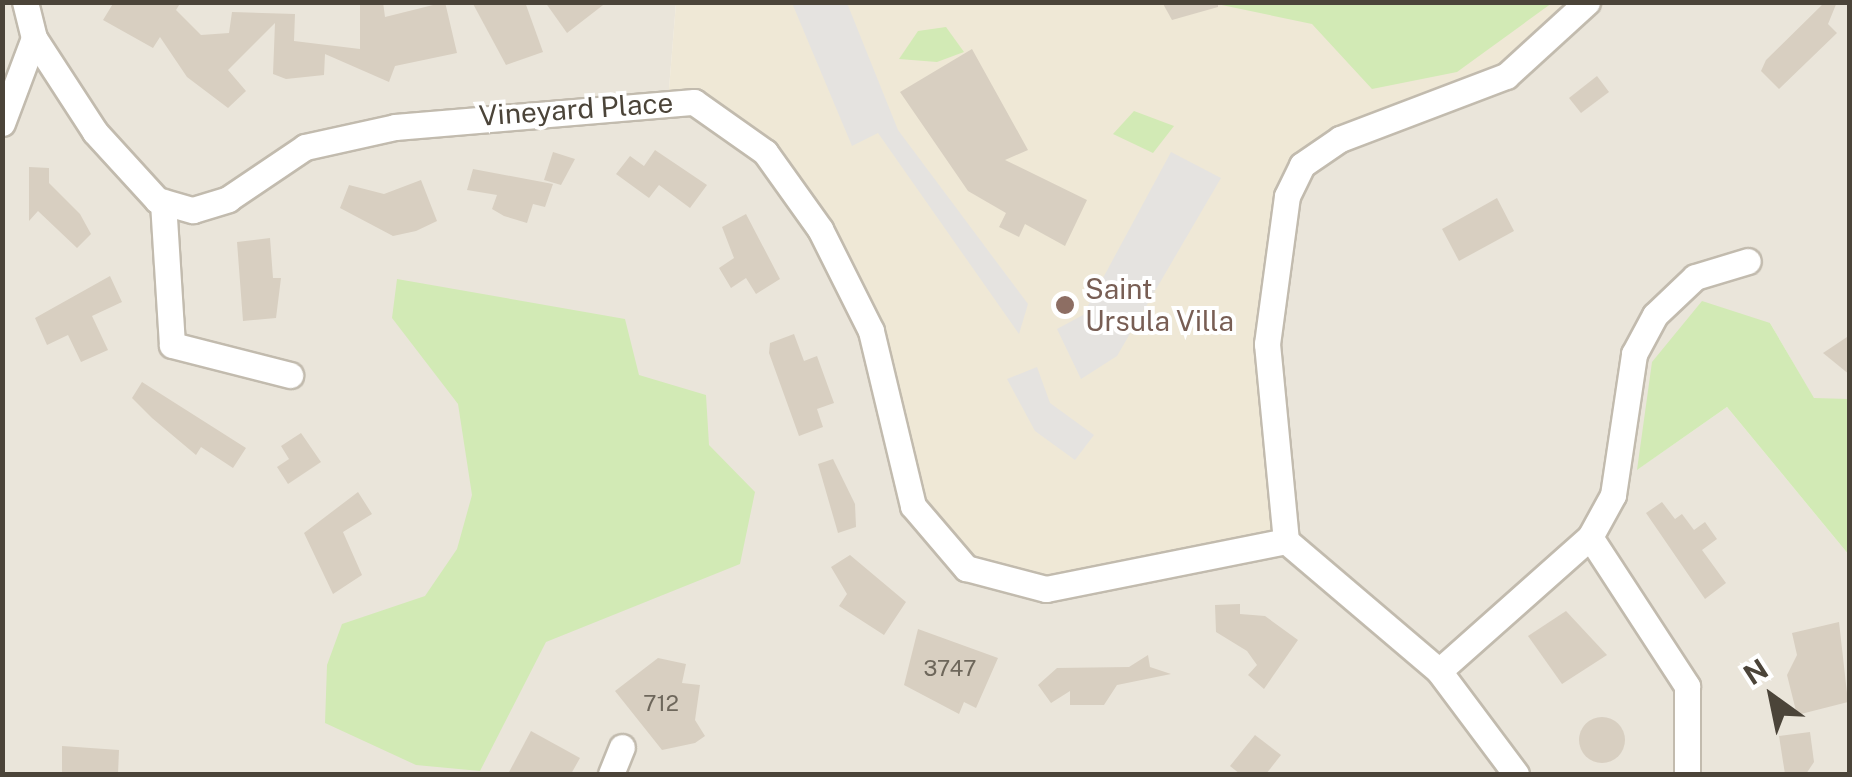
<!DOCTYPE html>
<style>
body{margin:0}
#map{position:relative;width:1852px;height:777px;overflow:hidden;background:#f6f3ec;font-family:"Public Sans",sans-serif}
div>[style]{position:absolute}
.residential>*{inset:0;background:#eae5da}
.education>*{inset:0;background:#efe8d6}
.green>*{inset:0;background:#d2eab5}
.parking>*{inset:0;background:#e5e3e0}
.building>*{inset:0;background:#d8cfc1}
.round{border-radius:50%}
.roads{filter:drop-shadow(2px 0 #c2bbae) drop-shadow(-2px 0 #c2bbae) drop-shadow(0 2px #c2bbae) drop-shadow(0 -2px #c2bbae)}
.street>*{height:25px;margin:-12.5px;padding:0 12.5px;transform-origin:12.5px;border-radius:12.5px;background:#fff}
.dots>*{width:28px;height:28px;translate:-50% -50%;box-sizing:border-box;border:5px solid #fff;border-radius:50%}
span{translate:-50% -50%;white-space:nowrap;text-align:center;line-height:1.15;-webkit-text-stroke:8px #fff;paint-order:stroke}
.number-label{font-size:22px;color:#6e675b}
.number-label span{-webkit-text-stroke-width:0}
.street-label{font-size:28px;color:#4b4439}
.education-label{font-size:28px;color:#785e54}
.left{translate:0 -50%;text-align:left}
.frame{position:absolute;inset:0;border:5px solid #4b4439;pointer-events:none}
.north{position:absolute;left:1722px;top:647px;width:100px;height:100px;-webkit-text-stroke:8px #fff;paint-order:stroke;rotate:327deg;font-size:28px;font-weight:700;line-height:40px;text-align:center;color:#4b4439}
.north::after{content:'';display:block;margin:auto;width:35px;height:45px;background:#4b4439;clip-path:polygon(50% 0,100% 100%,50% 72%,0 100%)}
</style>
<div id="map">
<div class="residential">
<i style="clip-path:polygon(2px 3px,676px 3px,668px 101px,1267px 412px,1294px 180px,1587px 3px,1849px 3px,1849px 399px,1814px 399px,1770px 323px,1638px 469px,1727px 407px,1849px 555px,1849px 774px,3px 774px)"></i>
</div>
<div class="education">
<i style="clip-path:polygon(676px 3px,1587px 3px,1537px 55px,1311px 157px,1274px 270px,1286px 541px,1019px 586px,926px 530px,871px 331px,765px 152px,668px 101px)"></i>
</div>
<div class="green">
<i style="clip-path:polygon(1212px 3px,1552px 3px,1457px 72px,1372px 89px,1312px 24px)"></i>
<i style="clip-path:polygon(946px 27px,964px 52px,937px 62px,899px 59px,918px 31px)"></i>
<i style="clip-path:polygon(1134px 111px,1174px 126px,1153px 153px,1113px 134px)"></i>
<i style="clip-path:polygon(397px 279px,625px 319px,639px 375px,706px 395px,709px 445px,755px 492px,740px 564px,546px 642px,480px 771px,416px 765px,325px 723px,327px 665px,342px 624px,425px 596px,457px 549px,472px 495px,458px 404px,392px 318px)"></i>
<i style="clip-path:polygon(1702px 301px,1770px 323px,1814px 398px,1849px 399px,1849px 555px,1727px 407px,1637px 470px,1652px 362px)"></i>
</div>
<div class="parking">
<i style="clip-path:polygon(792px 3px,847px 3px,898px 130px,1028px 304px,1019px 334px,878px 133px,852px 146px)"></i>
<i style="clip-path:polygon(1171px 152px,1221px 178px,1117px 356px,1081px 379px,1057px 329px,1083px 315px)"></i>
<i style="clip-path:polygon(1037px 367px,1050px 403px,1094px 435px,1075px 460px,1035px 431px,1007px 379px)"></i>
</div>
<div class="building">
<i style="clip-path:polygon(114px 2px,181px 2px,176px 10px,201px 35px,229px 33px,232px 12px,295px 14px,294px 41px,360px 49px,360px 2px,383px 2px,385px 17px,445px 2px,457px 53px,395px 66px,389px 82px,325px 54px,324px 75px,286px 79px,273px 74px,275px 23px,228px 70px,246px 91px,228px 108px,187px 77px,160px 37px,153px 48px,103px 20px)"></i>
<i style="clip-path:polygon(472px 2px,525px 2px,543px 52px,506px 65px)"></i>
<i style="clip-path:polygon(545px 2px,607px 2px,567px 33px)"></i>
<i style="clip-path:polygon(1162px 2px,1218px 2px,1218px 7px,1172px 20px)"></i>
<i style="clip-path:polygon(1825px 2px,1837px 2px,1828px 24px,1837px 33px,1779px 89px,1761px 71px,1766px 60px)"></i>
<i style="clip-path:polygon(972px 49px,1028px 150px,1005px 160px,1087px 200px,1065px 246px,1025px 224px,1019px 237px,999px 227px,1006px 213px,968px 191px,900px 92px)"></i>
<i style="clip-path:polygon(1597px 76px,1609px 92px,1581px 113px,1569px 98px)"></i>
<i style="clip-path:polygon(655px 150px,707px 185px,690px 208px,659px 185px,649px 198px,616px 174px,630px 156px,644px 166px)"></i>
<i style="clip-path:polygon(553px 152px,575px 159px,561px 185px,544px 180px)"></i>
<i style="clip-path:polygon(29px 167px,49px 168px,49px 183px,80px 214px,91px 234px,77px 248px,38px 211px,29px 221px)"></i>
<i style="clip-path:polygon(473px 169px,553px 184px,545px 207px,533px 204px,527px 223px,504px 216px,492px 209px,497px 195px,467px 190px)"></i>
<i style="clip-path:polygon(421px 180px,437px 221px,416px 231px,393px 236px,340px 208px,349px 185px,384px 194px)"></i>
<i style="clip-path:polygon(1497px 198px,1514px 231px,1459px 261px,1442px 229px)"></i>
<i style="clip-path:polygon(746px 214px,780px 279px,756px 294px,746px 278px,731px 288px,719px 268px,734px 258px,722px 227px)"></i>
<i style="clip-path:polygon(270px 238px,273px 278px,281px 278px,276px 318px,243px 321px,237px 242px)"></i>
<i style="clip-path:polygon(110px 276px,122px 302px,92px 316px,108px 350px,81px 362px,68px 335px,47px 345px,35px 318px)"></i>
<i style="clip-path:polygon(794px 334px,804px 361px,817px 356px,834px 403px,817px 409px,823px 427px,799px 436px,769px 353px,770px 343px)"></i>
<i style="clip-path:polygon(1850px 335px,1850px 375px,1823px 353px)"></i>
<i style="clip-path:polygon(142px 382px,246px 448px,233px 468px,201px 447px,196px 455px,152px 418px,132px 398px)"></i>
<i style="clip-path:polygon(301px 433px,321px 462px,288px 484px,277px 467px,289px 459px,281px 446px)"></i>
<i style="clip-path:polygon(833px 459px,855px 504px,856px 527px,838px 533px,818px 464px)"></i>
<i style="clip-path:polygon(358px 492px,372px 514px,343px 532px,362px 575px,333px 594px,304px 533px)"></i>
<i style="clip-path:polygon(1662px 502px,1675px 519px,1682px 514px,1694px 530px,1705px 522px,1717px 539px,1702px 550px,1726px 583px,1705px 599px,1646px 513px)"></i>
<i style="clip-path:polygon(850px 555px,906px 602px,884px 635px,839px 606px,847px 594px,831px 567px)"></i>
<i style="clip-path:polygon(1240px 604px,1240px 614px,1265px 616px,1298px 640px,1264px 689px,1248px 675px,1257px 665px,1247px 651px,1216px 632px,1215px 605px)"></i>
<i style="clip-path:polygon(1566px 611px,1607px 655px,1562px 684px,1528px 636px)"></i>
<i style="clip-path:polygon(1839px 622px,1848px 702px,1797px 715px,1787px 675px,1797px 655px,1792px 633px)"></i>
<i style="clip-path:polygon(918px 629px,998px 658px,976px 708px,964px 702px,959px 714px,904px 685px)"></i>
<i style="clip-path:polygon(1148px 655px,1150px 667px,1171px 674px,1117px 685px,1104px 705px,1070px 705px,1070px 691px,1051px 703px,1038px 685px,1057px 668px,1129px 667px)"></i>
<i style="clip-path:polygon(658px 658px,686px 664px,682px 683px,700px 685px,695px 720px,705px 736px,695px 743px,662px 750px,615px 691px)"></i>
<i class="round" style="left:1579px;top:717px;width:46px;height:46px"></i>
<i style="clip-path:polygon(531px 731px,580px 758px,571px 774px,508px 774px)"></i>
<i style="clip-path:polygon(1810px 732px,1814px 762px,1806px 774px,1785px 774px,1779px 736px)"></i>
<i style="clip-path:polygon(1255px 735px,1281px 755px,1266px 774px,1240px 774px,1230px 766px)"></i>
<i style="clip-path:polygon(62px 746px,119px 750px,118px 774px,62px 774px)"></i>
</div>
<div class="roads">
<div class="street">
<i style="left:34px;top:38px;width:112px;rotate:57deg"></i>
<i style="left:95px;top:132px;width:92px;rotate:47.6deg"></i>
<i style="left:157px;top:200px;width:37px;rotate:16deg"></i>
<i style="left:193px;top:210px;width:37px;rotate:-17deg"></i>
<i style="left:228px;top:199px;width:93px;rotate:-34deg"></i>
<i style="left:305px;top:147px;width:92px;rotate:-12.5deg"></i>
<i style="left:395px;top:127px;width:300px;rotate:-4.8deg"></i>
<i style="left:694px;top:102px;width:87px;rotate:35.2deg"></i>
<i style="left:765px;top:152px;width:95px;rotate:54.5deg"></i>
<i style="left:820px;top:229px;width:114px;rotate:63.4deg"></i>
<i style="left:871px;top:331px;width:180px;rotate:76.5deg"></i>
<i style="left:913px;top:506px;width:82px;rotate:49.5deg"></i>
<i style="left:966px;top:568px;width:83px;rotate:14.7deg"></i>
<i style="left:1046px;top:589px;width:245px;rotate:-11.3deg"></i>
<i style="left:2px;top:123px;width:91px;rotate:-69.4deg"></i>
<i style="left:34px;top:38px;width:37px;rotate:-104deg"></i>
<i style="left:163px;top:202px;width:143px;rotate:86.4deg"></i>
<i style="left:172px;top:345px;width:122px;rotate:14.3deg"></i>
<i style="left:1590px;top:537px;width:178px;rotate:56.9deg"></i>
<i style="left:1687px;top:686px;width:88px;rotate:90deg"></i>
<i style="left:1439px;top:671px;width:202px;rotate:-41.6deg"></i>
<i style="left:1590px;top:537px;width:48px;rotate:-61.3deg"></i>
<i style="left:1613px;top:495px;width:143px;rotate:-81.5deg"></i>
<i style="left:1634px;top:354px;width:44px;rotate:-61.7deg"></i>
<i style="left:1655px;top:315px;width:55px;rotate:-43.5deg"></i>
<i style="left:1695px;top:277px;width:55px;rotate:-16.8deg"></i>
<i style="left:611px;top:774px;width:29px;rotate:-68deg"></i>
<i style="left:1516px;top:774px;width:129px;rotate:-126.8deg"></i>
<i style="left:1439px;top:671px;width:201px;rotate:-139.6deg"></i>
<i style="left:1286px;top:541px;width:198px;rotate:-95.5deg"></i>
<i style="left:1267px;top:344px;width:149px;rotate:-82.3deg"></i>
<i style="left:1287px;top:196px;width:34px;rotate:-64deg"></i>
<i style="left:1302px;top:165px;width:46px;rotate:-34.4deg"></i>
<i style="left:1340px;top:139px;width:178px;rotate:-20.8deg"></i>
<i style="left:1506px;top:76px;width:110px;rotate:-42.4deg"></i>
</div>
</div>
<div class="dots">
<i style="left:1065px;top:305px;background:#8d6e63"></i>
</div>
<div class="number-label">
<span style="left:950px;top:669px">3747</span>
<span style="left:661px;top:704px">712</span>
</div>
<div class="street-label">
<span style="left:576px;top:109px;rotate:-4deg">Vineyard Place</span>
</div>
<div class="education-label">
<span class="left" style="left:1085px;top:305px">Saint<br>Ursula Villa</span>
</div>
<div class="frame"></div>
<div class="north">N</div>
</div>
